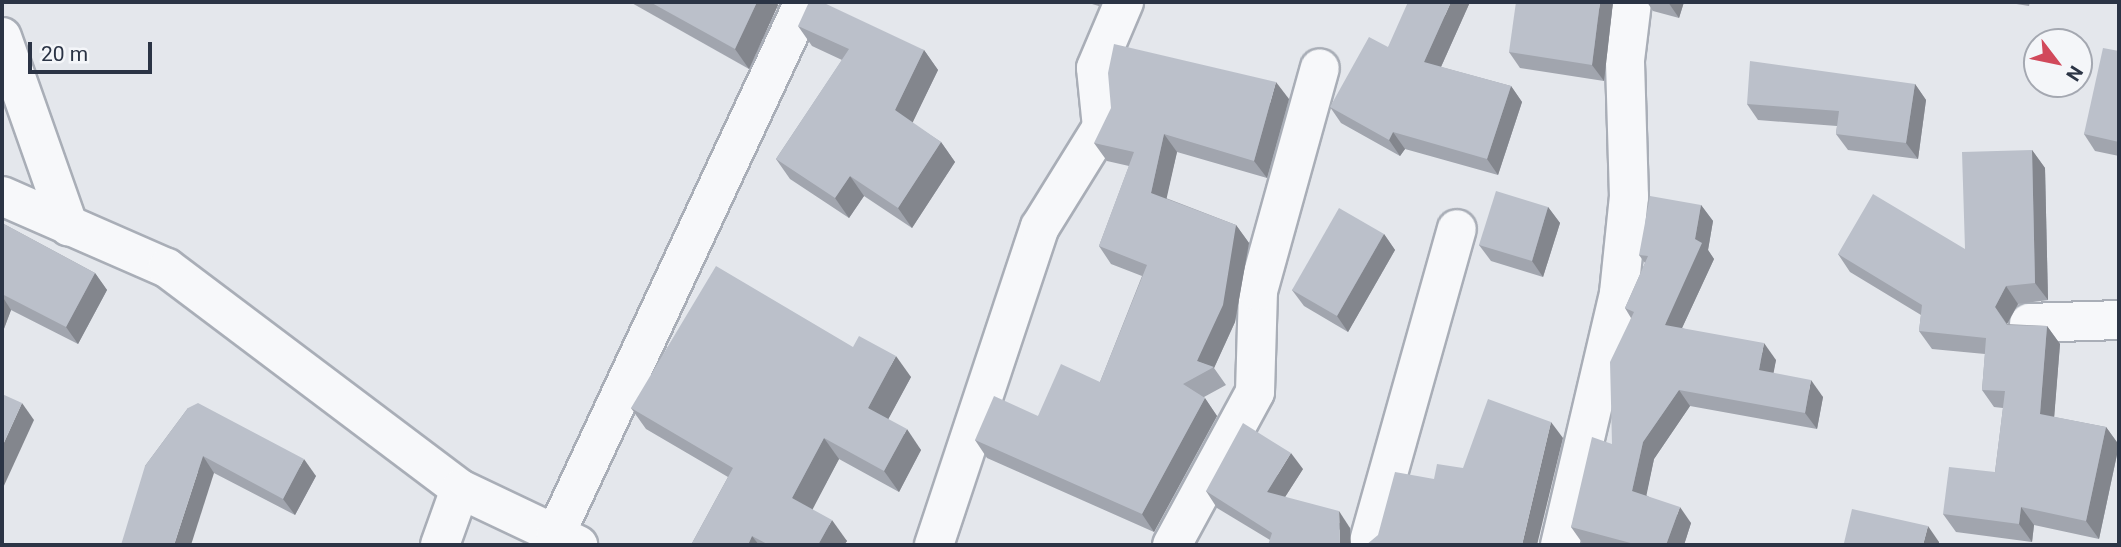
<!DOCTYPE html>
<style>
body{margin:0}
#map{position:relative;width:2121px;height:547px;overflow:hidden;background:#e4e7ec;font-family:Roboto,sans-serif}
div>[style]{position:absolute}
.roads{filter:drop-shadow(2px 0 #a9aeb7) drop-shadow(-2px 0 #a9aeb7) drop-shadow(0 2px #a9aeb7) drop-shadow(0 -2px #a9aeb7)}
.minor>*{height:38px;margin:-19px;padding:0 19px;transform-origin:19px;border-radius:19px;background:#f7f8fa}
.wall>*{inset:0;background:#a1a5ae}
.shaded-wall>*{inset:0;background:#83868d}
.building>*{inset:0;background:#bbc0ca}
span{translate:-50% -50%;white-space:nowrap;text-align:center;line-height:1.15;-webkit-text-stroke:5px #f4f6f9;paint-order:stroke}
.frame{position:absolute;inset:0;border:4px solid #2b3445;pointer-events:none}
.north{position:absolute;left:2023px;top:28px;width:70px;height:70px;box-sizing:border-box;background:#f4f6f9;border:2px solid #a4a8b1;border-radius:50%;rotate:122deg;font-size:19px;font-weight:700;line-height:28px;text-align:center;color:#2b3445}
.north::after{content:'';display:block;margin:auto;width:24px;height:32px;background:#d1495b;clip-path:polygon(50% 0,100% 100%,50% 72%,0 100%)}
.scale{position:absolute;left:28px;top:42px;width:124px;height:32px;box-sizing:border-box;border:4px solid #2b3445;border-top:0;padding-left:9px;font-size:21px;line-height:24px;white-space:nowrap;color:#2b3445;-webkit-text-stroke:5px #f4f6f9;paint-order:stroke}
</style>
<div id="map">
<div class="roads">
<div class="minor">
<i style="left:2px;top:37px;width:201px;rotate:70.6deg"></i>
<i style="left:2px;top:196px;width:180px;rotate:23.6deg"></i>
<i style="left:167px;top:268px;width:367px;rotate:37deg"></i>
<i style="left:460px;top:489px;width:131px;rotate:25.4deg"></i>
<i style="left:2029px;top:323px;width:90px;rotate:-1.9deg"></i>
<i style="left:556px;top:533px;width:586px;rotate:-64.97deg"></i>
<i style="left:440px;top:545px;width:59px;rotate:-70.3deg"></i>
<i style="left:934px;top:545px;width:335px;rotate:-71.6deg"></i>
<i style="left:1040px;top:227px;width:118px;rotate:-58.2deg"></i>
<i style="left:1102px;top:127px;width:59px;rotate:-95.8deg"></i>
<i style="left:1096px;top:68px;width:72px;rotate:-67deg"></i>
<i style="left:1172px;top:545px;width:174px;rotate:-61.5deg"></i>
<i style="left:1255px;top:392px;width:101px;rotate:-88.3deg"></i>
<i style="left:1258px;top:291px;width:231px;rotate:-74.5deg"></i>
<i style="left:1368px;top:545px;width:328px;rotate:-74.3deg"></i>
<i style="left:1560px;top:545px;width:259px;rotate:-76.8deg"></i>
<i style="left:1619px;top:293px;width:97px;rotate:-84.1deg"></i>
<i style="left:1629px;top:197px;width:137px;rotate:-91.7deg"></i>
<i style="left:1625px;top:60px;width:58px;rotate:-83.1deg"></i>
</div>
</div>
<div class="wall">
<i style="clip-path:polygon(630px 2px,776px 2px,778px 5px,749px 69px)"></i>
<i style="clip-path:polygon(1085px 2px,1101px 2px,1099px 6px)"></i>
<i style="clip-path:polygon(1470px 2px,1441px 67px,1511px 86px,1522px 102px,1498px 175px,1405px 149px,1400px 156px,1341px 123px,1330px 107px,1388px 47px)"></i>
<i style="clip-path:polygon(1613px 2px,1604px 81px,1520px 68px,1509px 52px)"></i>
<i style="clip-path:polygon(1647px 2px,1684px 2px,1679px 18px,1653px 11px)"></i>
<i style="clip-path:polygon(2004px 2px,2030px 2px,2029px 6px)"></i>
<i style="clip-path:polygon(798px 26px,924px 50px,938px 70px,912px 123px,941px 142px,955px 162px,912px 228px,864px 196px,849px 218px,790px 179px,776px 159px,842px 60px,812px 46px)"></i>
<i style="clip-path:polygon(2119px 51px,2119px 156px,2095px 151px,2084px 134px)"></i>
<i style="clip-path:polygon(1915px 84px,1926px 100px,1918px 159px,1848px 150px,1836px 134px,1837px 126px,1758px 120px,1747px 104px)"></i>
<i style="clip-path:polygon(1289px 99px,1267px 178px,1177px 152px,1166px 198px,1236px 225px,1249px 243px,1235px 322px,1214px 368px,1226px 385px,1204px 397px,1217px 416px,1154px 532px,987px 458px,975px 440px,1038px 416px,1100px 382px,1142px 276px,1111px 264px,1099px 246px,1129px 166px,1107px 161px,1094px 143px)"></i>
<i style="clip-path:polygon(2032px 150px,2045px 168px,2048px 300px,2018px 304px,2007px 324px,2047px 326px,2060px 344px,2054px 417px,2106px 427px,2119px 445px,2099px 539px,2034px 525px,2032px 542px,1956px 532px,1943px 514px,1995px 472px,2003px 408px,1994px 407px,1982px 390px,1985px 354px,1932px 349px,1919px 331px,1921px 315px,1850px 272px,1838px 254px,1965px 249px)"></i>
<i style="clip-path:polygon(1701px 205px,1713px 221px,1708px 250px,1714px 259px,1682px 328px,1776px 360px,1773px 373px,1823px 397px,1817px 429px,1690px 406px,1654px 459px,1646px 495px,1691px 523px,1684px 545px,1588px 545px,1583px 544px,1571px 527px,1612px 444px,1631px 318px,1625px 308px,1645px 263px,1639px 255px)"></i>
<i style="clip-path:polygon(1548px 207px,1560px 223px,1543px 277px,1491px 261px,1479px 245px)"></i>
<i style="clip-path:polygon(2px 223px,95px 273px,107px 290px,78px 344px,11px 310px,2px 334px)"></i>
<i style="clip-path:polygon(1384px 234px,1395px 250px,1348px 332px,1304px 306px,1292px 290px)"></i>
<i style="clip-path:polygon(853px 347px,911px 377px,888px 419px,921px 450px,899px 492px,839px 459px,812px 509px,847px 541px,844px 545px,691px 545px,728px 477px,646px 429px,631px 408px)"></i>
<i style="clip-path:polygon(188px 408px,316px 476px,295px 515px,214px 473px,145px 466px)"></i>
<i style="clip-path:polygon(1303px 469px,1285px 497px,1350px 528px,1270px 540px,1217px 508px,1206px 491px)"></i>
</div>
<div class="shaded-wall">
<i style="clip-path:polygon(757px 2px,776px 2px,778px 5px,749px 69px,735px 49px)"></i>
<i style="clip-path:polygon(1451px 2px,1470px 2px,1436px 78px,1424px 62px)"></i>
<i style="clip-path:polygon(1600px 2px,1613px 2px,1604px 81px,1592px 65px)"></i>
<i style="clip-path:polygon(1668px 2px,1684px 2px,1679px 18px)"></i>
<i style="clip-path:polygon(924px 50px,938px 70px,909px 130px,895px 110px)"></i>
<i style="clip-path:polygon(1276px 82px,1289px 99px,1267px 178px,1254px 161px)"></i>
<i style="clip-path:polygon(1915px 84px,1926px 100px,1918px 159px,1906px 143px)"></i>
<i style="clip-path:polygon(1511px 86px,1522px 102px,1498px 175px,1487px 159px)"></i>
<i style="clip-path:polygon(1393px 132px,1405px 149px,1400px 156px,1389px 140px)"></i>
<i style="clip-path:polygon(1164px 134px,1177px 152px,1164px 210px,1151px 193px)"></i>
<i style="clip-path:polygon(941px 142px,955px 162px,912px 228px,898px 208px)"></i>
<i style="clip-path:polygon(2032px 150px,2045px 168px,2048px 300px,2035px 283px)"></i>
<i style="clip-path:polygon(850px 176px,864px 196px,849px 218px,835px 198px)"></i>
<i style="clip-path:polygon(1701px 205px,1713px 221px,1708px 250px,1714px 259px,1676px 341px,1665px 325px,1695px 239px)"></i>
<i style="clip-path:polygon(1548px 207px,1560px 223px,1543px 277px,1532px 261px)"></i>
<i style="clip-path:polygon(1236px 225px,1249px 243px,1235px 322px,1214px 368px,1197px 361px)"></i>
<i style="clip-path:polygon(1384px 234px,1395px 250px,1348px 332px,1337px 316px)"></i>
<i style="clip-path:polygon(95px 273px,107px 290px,78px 344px,66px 327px)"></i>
<i style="clip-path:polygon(2006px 286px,2018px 304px,2007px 324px,1995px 307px)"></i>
<i style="clip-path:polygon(2px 296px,11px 310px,2px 334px)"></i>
<i style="clip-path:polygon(2047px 326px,2060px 344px,2053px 432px,2040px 414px)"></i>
<i style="clip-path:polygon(1764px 343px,1776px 360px,1771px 387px,1759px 370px)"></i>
<i style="clip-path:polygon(896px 356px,911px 377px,883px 429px,868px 408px)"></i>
<i style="clip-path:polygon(1811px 380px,1823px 397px,1817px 429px,1805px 413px)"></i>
<i style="clip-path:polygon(1679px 390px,1690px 406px,1654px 459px,1644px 507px,1632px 491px,1643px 442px)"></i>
<i style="clip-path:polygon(1205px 398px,1217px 416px,1154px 532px,1142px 514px)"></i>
<i style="clip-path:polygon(22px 403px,34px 420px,2px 490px,2px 447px)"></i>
<i style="clip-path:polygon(1551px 422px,1563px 438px,1537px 545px,1522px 545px)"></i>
<i style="clip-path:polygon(2106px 427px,2119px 445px,2099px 539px,2086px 521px)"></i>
<i style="clip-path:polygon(907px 429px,921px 450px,899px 492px,884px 471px)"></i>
<i style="clip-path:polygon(824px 438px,839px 459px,807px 520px,792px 498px)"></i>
<i style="clip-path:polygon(1291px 453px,1303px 469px,1278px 508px,1267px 492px)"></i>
<i style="clip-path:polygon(203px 456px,214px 473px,191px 545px,174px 545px)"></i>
<i style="clip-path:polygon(304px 459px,316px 476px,295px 515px,283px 499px)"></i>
<i style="clip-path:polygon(1680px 507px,1691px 523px,1684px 545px,1666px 545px)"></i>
<i style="clip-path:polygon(2021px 507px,2034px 525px,2032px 542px,2019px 524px)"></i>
<i style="clip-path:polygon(1339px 511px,1350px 528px,1351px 545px,1342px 545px,1340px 543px)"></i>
<i style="clip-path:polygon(832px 520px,847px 541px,844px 545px,818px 545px)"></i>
<i style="clip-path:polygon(1928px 526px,1939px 542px,1939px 545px,1923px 545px)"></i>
<i style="clip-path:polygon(752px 536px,759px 545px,748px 545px)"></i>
</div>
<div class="building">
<i style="clip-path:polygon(650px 2px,757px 2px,735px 49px)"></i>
<i style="clip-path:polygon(809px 2px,822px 2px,924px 50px,895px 110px,941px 142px,898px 208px,850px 176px,835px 198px,776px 159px,849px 49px,798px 26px)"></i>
<i style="clip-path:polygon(1408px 2px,1451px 2px,1424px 62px,1511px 86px,1487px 159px,1393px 132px,1389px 140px,1330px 107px,1369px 37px,1388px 47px)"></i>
<i style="clip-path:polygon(1516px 2px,1600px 2px,1592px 65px,1509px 52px)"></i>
<i style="clip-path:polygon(1114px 44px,1276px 82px,1254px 161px,1164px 134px,1151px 193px,1236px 225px,1223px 305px,1197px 361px,1214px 367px,1183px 384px,1205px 398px,1142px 514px,975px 440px,994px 396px,1038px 416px,1061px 364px,1100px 382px,1147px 265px,1099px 246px,1134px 152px,1094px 143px,1111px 108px,1108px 73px)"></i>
<i style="clip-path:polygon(2103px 48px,2119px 51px,2119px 142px,2084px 134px)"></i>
<i style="clip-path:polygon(1750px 61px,1915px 84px,1906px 143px,1836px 134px,1839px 111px,1747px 104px)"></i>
<i style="clip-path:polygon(2032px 150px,2035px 283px,2006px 286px,1995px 307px,2007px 325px,2047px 326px,2040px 414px,2106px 427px,2086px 521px,2021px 507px,2019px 524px,1943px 514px,1949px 467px,1995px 472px,2005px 391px,1982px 390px,1986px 338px,1919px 331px,1922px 305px,1838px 254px,1873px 194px,1965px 249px,1962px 152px)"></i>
<i style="clip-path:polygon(1496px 191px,1548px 207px,1532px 261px,1479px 245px)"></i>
<i style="clip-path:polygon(1650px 196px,1701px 205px,1695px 239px,1702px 243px,1665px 325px,1764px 343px,1759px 370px,1811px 380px,1805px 413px,1679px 390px,1643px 442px,1632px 491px,1680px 507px,1666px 545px,1638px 545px,1571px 527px,1592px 437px,1612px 444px,1610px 362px,1634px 312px,1625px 308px,1648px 256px,1639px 255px)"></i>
<i style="clip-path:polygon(1339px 208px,1384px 234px,1337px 316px,1292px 290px)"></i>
<i style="clip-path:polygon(2px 223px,95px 273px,66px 327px,2px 294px)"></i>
<i style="clip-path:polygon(716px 266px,853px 347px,859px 336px,896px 356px,868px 408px,907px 429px,884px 471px,824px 438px,792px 498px,832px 520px,818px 545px,769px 545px,752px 536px,748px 545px,691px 545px,733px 468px,631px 408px)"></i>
<i style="clip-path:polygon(2px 394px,22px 403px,2px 447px)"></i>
<i style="clip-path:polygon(1488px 399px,1551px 422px,1522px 545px,1366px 545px,1378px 535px,1395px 472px,1434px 479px,1437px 464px,1463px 468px)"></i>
<i style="clip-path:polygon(198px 403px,304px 459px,283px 499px,203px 456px,174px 545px,121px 545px,145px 466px,188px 408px)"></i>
<i style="clip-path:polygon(1243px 423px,1291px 453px,1267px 492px,1339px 511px,1340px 543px,1347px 545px,1268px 545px,1272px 533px,1206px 491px)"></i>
<i style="clip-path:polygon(1852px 509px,1928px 526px,1923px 545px,1851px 545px,1852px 544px,1844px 543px)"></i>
</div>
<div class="frame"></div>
<div class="north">N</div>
<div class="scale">20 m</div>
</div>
